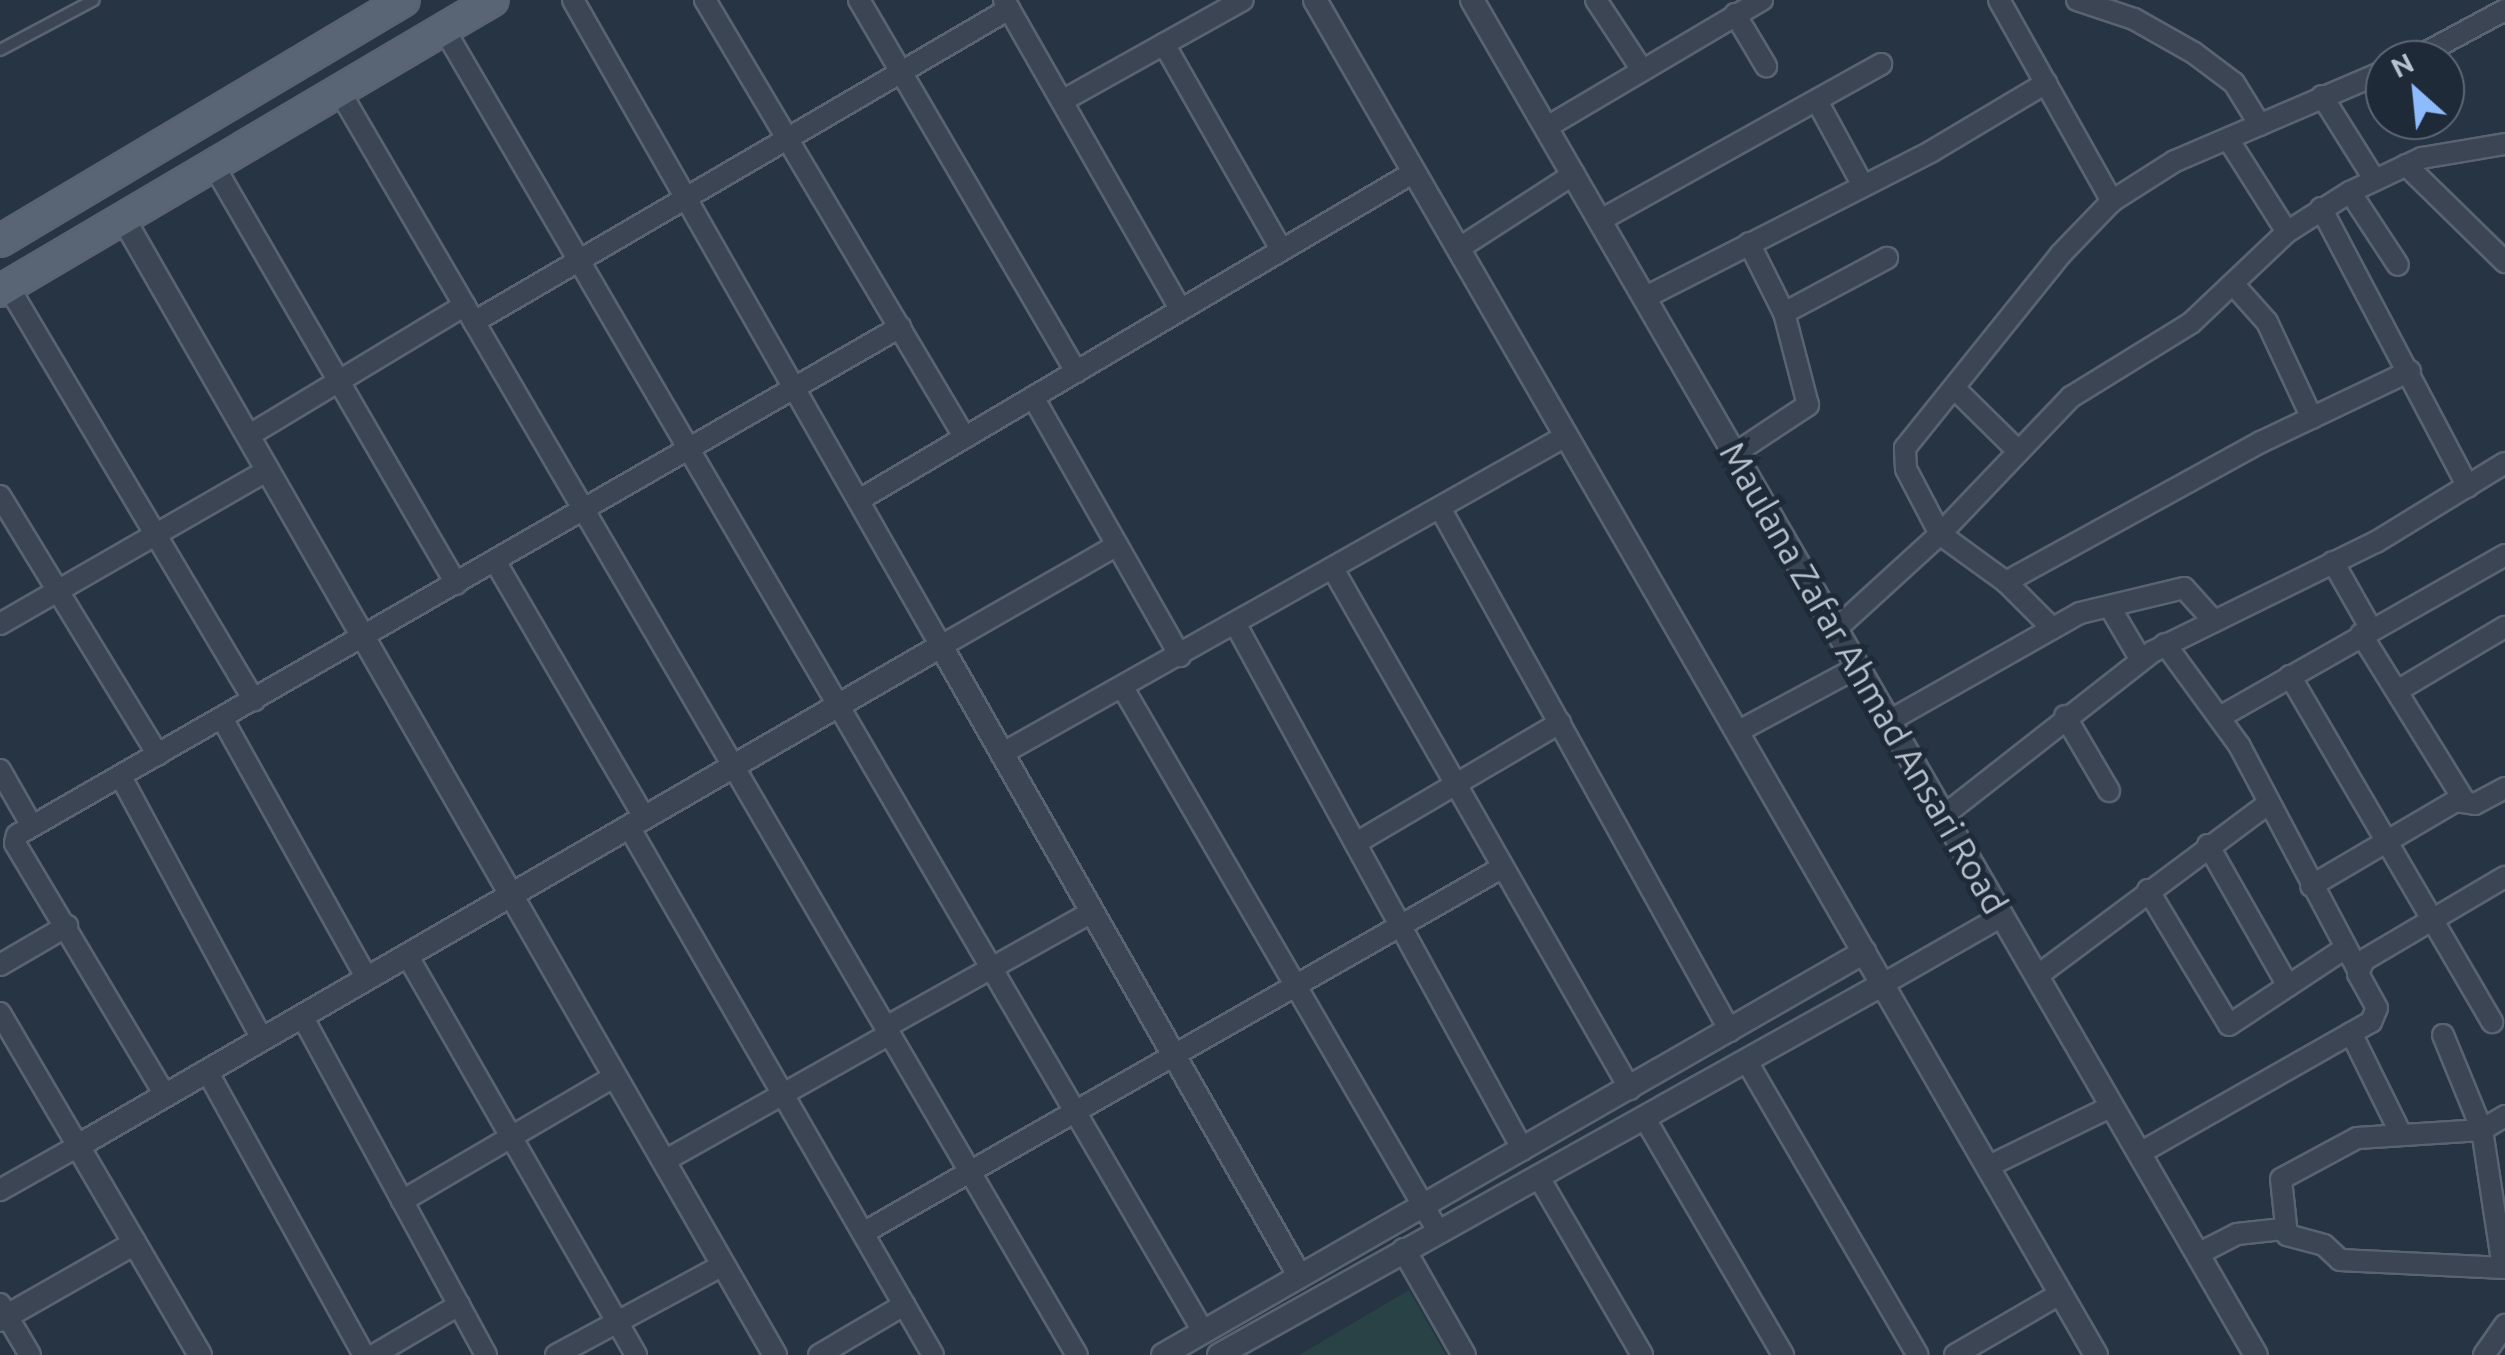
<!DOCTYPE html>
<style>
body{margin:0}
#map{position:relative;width:2505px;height:1355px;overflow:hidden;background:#263444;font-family:Ubuntu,sans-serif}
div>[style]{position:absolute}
.green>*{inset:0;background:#284245}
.roads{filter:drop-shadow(2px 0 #596371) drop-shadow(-2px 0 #596371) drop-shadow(0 2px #596371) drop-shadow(0 -2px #596371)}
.service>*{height:10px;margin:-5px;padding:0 5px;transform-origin:5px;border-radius:5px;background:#3b4554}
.minor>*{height:20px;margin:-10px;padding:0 10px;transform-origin:10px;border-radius:10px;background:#3b4554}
.tertiary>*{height:22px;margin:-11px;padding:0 11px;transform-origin:11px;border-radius:11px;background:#3b4554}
.primary>*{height:30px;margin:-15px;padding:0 15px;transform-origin:15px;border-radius:15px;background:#596574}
span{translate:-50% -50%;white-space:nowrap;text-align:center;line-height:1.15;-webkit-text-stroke:10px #1f2a39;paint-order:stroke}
.street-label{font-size:35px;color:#b8c1cd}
.north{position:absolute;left:2365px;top:40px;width:100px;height:100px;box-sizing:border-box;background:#1f2a39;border:2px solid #5c6674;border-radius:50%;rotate:333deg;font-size:28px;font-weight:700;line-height:40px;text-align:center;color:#b8c1cd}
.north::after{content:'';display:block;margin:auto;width:35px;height:45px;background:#8ebbfc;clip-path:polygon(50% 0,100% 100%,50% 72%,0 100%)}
</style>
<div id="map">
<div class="green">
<i style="clip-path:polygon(1409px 1290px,1446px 1355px,1299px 1355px)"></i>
</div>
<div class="roads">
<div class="service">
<i style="left:0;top:50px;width:106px;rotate:-28deg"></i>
</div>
<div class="minor">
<i style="left:573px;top:0;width:743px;rotate:60.33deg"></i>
<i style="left:941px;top:646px;width:203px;rotate:-29.8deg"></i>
<i style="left:705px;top:0;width:509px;rotate:59.31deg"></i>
<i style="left:859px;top:0;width:431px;rotate:59.7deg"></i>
<i style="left:1004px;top:0;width:357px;rotate:60.3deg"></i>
<i style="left:1596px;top:0;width:80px;rotate:56.7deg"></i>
<i style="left:1999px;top:0;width:231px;rotate:60.7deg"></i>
<i style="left:2077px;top:0;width:60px;rotate:18.4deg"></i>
<i style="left:2134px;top:19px;width:69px;rotate:29.5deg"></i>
<i style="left:2194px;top:53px;width:50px;rotate:36.9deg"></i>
<i style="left:2234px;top:83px;width:49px;rotate:58.2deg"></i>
<i style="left:1735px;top:14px;width:61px;rotate:59.2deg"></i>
<i style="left:444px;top:29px;width:1507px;rotate:59.76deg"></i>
<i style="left:1164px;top:44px;width:236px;rotate:60.3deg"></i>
<i style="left:2412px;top:60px;width:106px;rotate:-28.3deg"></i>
<i style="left:340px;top:92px;width:1462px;rotate:59.74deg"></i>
<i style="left:2322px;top:96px;width:98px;rotate:57.9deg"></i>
<i style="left:1062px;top:101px;width:207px;rotate:-29.2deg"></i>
<i style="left:1817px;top:101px;width:92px;rotate:61.5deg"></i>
<i style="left:1547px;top:127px;width:250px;rotate:-30.6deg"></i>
<i style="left:2228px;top:139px;width:110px;rotate:57.6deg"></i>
<i style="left:2406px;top:165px;width:139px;rotate:44.4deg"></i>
<i style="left:214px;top:166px;width:483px;rotate:59.9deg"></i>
<i style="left:2350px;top:192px;width:87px;rotate:56.7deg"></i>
<i style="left:2321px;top:208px;width:315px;rotate:62.2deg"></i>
<i style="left:1599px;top:221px;width:323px;rotate:-29.1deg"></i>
<i style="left:1458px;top:249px;width:138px;rotate:-32.9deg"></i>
<i style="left:2233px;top:284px;width:51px;rotate:48.2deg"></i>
<i style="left:2267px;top:322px;width:106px;rotate:64.9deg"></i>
<i style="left:8px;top:286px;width:482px;rotate:59.3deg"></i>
<i style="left:1644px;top:298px;width:323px;rotate:-27deg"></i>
<i style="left:1932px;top:151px;width:133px;rotate:-30.8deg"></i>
<i style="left:1784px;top:313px;width:117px;rotate:-28.1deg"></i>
<i style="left:474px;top:322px;width:620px;rotate:-30.33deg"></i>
<i style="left:1954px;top:388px;width:90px;rotate:44.5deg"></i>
<i style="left:1033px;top:397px;width:298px;rotate:60.4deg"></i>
<i style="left:248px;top:436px;width:253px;rotate:-31.1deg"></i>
<i style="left:1734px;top:454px;width:89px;rotate:-33.5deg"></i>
<i style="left:1808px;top:405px;width:95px;rotate:-104.6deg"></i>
<i style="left:1784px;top:313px;width:78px;rotate:-116.6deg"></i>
<i style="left:0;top:496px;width:303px;rotate:58.6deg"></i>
<i style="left:859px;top:500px;width:645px;rotate:-30.58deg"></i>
<i style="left:1440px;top:508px;width:598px;rotate:60.99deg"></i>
<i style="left:495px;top:561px;width:298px;rotate:59.8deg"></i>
<i style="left:2333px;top:562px;width:77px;rotate:60.4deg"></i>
<i style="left:1333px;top:569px;width:599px;rotate:60.27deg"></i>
<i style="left:2006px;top:582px;width:291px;rotate:-28.8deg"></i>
<i style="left:2261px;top:442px;width:165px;rotate:-25.5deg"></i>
<i style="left:2111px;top:609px;width:59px;rotate:59.5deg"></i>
<i style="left:0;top:624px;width:309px;rotate:-29.9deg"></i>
<i style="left:1236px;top:625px;width:598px;rotate:61.34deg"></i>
<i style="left:2051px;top:627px;width:64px;rotate:-135deg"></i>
<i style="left:2006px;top:582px;width:82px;rotate:-144deg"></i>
<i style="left:1940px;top:534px;width:73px;rotate:-117.6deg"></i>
<i style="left:1906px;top:469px;width:21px;rotate:-93deg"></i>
<i style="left:1905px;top:448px;width:248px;rotate:-51.2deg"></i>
<i style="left:2060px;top:255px;width:75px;rotate:-46.1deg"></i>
<i style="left:2112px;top:201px;width:75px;rotate:-32.4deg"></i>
<i style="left:2175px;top:161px;width:228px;rotate:-23.2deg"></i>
<i style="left:1836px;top:629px;width:141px;rotate:-42.4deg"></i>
<i style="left:1940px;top:534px;width:190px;rotate:-46.3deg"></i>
<i style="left:2071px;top:397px;width:141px;rotate:-31.7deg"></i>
<i style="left:2191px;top:323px;width:132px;rotate:-43.5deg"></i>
<i style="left:2287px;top:232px;width:75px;rotate:-32.4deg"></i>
<i style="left:2350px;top:192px;width:80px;rotate:-25.3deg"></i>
<i style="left:2422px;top:158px;width:84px;rotate:-9.6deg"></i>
<i style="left:2361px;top:634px;width:195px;rotate:58.2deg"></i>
<i style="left:2165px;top:644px;width:125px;rotate:53.8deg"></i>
<i style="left:2239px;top:745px;width:255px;rotate:62.1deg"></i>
<i style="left:2290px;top:676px;width:401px;rotate:59.7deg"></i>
<i style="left:1123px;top:688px;width:628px;rotate:59.88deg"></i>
<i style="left:2397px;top:691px;width:126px;rotate:-30.7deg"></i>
<i style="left:2065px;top:716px;width:87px;rotate:59.6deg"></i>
<i style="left:2220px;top:717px;width:328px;rotate:-29.6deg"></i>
<i style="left:222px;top:718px;width:298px;rotate:60.9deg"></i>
<i style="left:1889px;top:721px;width:219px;rotate:-29.5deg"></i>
<i style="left:2080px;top:613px;width:107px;rotate:-13.5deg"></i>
<i style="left:2184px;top:588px;width:42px;rotate:47.9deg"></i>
<i style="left:1737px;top:732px;width:137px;rotate:-28.2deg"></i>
<i style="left:1003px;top:753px;width:646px;rotate:-29.38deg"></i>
<i style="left:0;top:770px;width:64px;rotate:60.3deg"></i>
<i style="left:121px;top:777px;width:298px;rotate:61.7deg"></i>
<i style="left:1943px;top:816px;width:266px;rotate:-38.1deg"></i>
<i style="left:2152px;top:652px;width:250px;rotate:-26.2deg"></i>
<i style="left:2376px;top:542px;width:151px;rotate:-31.5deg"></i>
<i style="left:629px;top:827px;width:609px;rotate:60.07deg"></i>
<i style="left:1356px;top:843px;width:237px;rotate:-30.5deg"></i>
<i style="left:2208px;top:845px;width:162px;rotate:60.4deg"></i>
<i style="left:2311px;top:886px;width:168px;rotate:-30.4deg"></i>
<i style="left:2456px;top:801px;width:19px;rotate:9deg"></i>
<i style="left:2475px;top:804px;width:34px;rotate:-28deg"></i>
<i style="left:2148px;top:890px;width:157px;rotate:59deg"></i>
<i style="left:2229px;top:1025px;width:138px;rotate:-33.5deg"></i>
<i style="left:407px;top:955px;width:461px;rotate:60.2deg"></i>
<i style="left:0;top:965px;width:78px;rotate:-30.2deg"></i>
<i style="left:2037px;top:976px;width:289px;rotate:-36.7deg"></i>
<i style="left:1883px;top:984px;width:137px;rotate:-29.7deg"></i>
<i style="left:0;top:1013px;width:154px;rotate:59.6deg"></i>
<i style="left:78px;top:1146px;width:90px;rotate:150.6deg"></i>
<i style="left:302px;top:1016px;width:386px;rotate:61.5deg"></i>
<i style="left:886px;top:1027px;width:236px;rotate:-29.2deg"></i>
<i style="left:2351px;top:1033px;width:110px;rotate:63.7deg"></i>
<i style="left:2443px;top:1035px;width:103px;rotate:67.7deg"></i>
<i style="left:2482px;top:1130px;width:139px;rotate:81.3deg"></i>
<i style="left:1746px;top:1060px;width:341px;rotate:59.8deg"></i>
<i style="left:207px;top:1071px;width:325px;rotate:61.1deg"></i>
<i style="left:165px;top:1095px;width:293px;rotate:-120.8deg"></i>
<i style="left:15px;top:843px;width:8px;rotate:-76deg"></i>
<i style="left:17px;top:835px;width:1019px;rotate:-29.91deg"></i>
<i style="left:2505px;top:1116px;width:27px;rotate:149deg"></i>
<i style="left:2482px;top:1130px;width:125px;rotate:176.3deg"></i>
<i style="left:2357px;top:1138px;width:86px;rotate:151.7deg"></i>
<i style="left:2281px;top:1179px;width:56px;rotate:83.9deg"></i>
<i style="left:2287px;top:1235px;width:38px;rotate:15deg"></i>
<i style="left:2324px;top:1245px;width:22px;rotate:43deg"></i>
<i style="left:2340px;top:1260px;width:165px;rotate:2.8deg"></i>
<i style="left:1644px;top:1117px;width:276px;rotate:59.7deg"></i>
<i style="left:2140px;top:1153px;width:266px;rotate:-29.6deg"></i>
<i style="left:2371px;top:1022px;width:15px;rotate:-67deg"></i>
<i style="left:2377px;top:1008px;width:39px;rotate:-119deg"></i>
<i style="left:2358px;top:974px;width:15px;rotate:-67deg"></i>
<i style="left:2364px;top:960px;width:164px;rotate:-30.5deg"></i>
<i style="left:666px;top:1160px;width:257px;rotate:-29.4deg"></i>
<i style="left:1987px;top:1167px;width:139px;rotate:-26deg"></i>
<i style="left:1538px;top:1176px;width:207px;rotate:59.8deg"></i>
<i style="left:402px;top:1201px;width:247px;rotate:-30.4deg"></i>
<i style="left:863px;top:1233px;width:737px;rotate:-29.76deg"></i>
<i style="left:2198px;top:1254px;width:44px;rotate:-27.1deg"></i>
<i style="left:2237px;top:1234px;width:46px;rotate:-6.2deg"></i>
<i style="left:0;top:1304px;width:59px;rotate:59.5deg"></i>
<i style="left:374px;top:1355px;width:99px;rotate:-30.5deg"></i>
<i style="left:556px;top:1355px;width:190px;rotate:-28.3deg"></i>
<i style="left:819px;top:1355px;width:99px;rotate:-30.5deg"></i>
<i style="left:1955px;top:1355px;width:121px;rotate:-30.2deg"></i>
<i style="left:2484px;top:1355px;width:37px;rotate:-55deg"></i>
</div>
<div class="tertiary">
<i style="left:1315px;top:0;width:1564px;rotate:60.04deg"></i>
<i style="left:1472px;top:0;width:1565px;rotate:59.95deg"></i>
<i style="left:123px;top:218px;width:1311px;rotate:60.17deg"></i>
<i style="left:1404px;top:1250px;width:121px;rotate:60.3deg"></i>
<i style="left:0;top:1320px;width:155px;rotate:-29.7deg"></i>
<i style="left:200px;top:1355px;width:242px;rotate:-120.3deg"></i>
<i style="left:78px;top:1146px;width:997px;rotate:-30.09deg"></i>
<i style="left:941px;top:646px;width:724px;rotate:60.35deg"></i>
<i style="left:1163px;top:1355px;width:809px;rotate:-29.89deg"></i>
<i style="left:1219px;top:1355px;width:761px;rotate:-29.19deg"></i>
</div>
<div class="primary">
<i style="left:0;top:241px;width:470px;rotate:-30.8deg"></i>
<i style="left:0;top:291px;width:572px;rotate:-30.55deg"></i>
</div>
</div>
<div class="street-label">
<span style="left:1864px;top:678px;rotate:60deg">Maulana Zafar Ahmad Ansari Road</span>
</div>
<div class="north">N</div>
</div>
